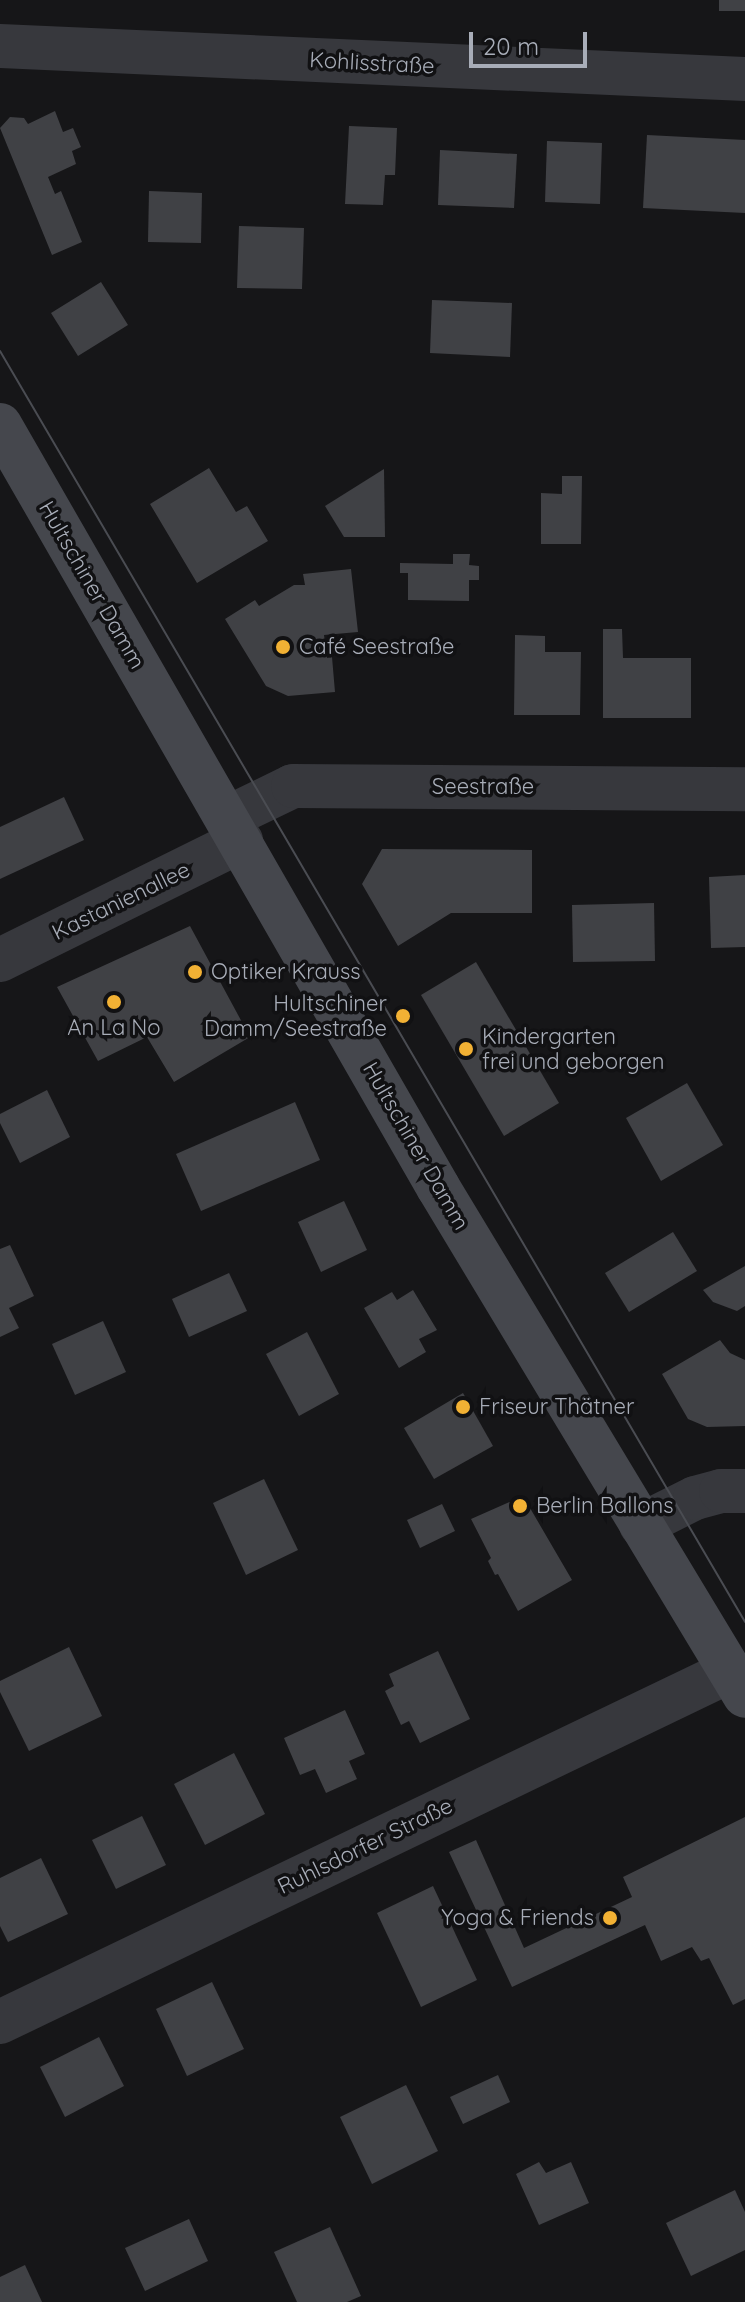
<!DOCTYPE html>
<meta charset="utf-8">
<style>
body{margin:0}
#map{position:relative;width:745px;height:2302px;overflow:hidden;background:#161618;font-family:Quicksand,sans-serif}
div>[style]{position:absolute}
.building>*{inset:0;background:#404145}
.minor>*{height:44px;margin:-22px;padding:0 22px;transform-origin:22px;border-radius:22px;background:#37383d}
.tertiary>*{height:44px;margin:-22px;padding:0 22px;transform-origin:22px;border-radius:22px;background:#37383d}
.secondary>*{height:44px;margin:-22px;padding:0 22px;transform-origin:22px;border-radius:22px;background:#45474d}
.tram>*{height:2px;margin:-1px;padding:0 1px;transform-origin:1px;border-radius:1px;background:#4a4c52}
.dots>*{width:22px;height:22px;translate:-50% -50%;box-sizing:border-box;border:4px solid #111113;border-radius:50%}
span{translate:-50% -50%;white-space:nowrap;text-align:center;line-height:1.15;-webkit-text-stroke:7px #111113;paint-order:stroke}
.street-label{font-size:22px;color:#a8adb8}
.poi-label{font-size:22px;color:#a8adb8}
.left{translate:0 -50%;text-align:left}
.right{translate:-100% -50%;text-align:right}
.scale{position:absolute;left:469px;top:32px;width:118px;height:36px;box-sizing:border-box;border:4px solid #a8adb8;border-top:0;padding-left:10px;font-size:24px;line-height:28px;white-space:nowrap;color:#a8adb8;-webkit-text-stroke:6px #111113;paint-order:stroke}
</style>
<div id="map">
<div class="building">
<i style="clip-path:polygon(719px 0,745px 0,745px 11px,719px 11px)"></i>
<i style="clip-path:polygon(55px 111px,63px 132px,73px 128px,81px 147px,72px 151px,76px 164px,48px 177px,55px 194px,61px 191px,82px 242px,52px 255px,0 128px,10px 117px,24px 118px,28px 124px)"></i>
<i style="clip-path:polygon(349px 126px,397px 128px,395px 175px,385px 175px,383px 205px,345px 204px)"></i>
<i style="clip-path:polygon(647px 135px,745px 140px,745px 213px,643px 208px)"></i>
<i style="clip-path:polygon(547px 141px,602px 143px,600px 204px,545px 202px)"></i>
<i style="clip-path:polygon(440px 150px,517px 154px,514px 208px,438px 205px)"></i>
<i style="clip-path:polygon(149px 191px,202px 193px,201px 243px,148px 242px)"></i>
<i style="clip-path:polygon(239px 226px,304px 228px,302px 289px,237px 288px)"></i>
<i style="clip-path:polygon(101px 282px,128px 325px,78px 356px,51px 313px)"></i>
<i style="clip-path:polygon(432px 300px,512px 303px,510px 357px,430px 353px)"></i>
<i style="clip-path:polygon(209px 468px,236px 512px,247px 506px,268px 541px,197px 583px,150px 504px)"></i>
<i style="clip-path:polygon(384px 469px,385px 537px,344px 537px,325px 506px)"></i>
<i style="clip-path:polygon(562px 476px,582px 476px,581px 544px,541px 544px,541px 493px,562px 494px)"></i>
<i style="clip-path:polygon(453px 554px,470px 554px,469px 565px,479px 566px,479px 580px,469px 580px,469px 601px,408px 600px,408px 573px,400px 573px,400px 563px,453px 564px)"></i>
<i style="clip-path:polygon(351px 569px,358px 632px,324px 635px,327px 658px,332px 657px,335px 692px,288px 696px,266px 686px,225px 619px,255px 600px,259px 606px,294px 585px,305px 585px,303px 574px)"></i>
<i style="clip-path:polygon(603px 629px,622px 629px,623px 658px,691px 658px,691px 718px,603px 718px)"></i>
<i style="clip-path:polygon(515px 635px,545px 636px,545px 652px,581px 652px,580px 715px,514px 715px)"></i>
<i style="clip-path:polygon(64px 797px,84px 840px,0 879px,0 827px)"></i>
<i style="clip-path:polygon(382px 849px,532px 850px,532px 913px,451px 913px,398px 946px,362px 884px)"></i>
<i style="clip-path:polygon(745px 875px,745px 947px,711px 948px,709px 877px)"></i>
<i style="clip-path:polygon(654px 903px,655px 961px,573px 962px,572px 905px)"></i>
<i style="clip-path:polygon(190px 926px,250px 1037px,174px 1082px,147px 1037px,98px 1061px,57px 987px)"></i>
<i style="clip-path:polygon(476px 962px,559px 1103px,504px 1136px,421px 995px)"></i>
<i style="clip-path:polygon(687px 1083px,723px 1145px,661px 1181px,626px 1118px)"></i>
<i style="clip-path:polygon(47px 1090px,70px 1137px,20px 1163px,0 1123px,0 1114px)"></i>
<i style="clip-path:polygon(295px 1102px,320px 1160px,201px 1211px,176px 1154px)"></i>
<i style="clip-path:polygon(344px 1201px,367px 1250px,321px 1272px,298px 1222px)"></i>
<i style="clip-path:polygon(673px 1232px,697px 1271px,629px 1312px,605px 1273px)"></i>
<i style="clip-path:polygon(10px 1245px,34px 1296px,9px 1308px,19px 1328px,0 1337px,0 1249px)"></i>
<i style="clip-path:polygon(745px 1266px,745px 1306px,737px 1311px,713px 1302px,703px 1290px)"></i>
<i style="clip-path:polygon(229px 1273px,247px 1311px,189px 1337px,172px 1299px)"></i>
<i style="clip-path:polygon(413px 1290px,437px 1330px,419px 1339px,426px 1352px,399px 1368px,364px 1308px,392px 1292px,397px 1300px)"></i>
<i style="clip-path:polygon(103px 1321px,126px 1372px,75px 1395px,52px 1344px)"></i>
<i style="clip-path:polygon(307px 1332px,339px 1394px,299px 1416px,266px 1354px)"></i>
<i style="clip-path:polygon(720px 1340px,730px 1353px,745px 1360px,745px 1426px,707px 1427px,688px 1419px,662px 1374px)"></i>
<i style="clip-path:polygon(463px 1393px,493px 1446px,434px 1479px,404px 1428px)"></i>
<i style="clip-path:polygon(264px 1479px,298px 1550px,246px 1575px,213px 1503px)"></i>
<i style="clip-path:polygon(523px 1496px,572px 1580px,518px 1611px,498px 1574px,495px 1575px,488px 1561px,491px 1558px,471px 1519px)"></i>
<i style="clip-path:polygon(442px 1504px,455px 1531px,420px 1548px,407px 1520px)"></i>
<i style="clip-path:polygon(69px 1647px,102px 1716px,29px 1751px,0 1692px,0 1681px)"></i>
<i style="clip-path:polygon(438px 1651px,470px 1719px,420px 1743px,409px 1721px,401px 1725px,385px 1691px,394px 1686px,389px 1674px)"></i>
<i style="clip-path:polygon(345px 1710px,365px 1754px,349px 1761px,357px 1779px,326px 1793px,315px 1769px,300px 1775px,284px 1738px)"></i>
<i style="clip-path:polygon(234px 1753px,265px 1814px,205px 1845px,174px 1784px)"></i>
<i style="clip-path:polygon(142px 1816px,166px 1865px,116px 1889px,92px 1840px)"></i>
<i style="clip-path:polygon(745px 1817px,745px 1999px,733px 2005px,709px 1958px,701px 1961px,692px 1947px,661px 1961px,645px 1925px,512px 1987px,449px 1852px,476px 1840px,524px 1948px,632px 1897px,623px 1877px)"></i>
<i style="clip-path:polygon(41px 1858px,68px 1914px,8px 1942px,0 1926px,0 1878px)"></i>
<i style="clip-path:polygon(433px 1886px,477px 1980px,421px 2007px,377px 1913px)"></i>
<i style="clip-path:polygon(212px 1982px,244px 2049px,187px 2076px,156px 2009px)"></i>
<i style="clip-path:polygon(99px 2037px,124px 2086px,65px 2117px,40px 2067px)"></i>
<i style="clip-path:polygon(498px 2075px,510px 2102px,463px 2124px,450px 2097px)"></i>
<i style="clip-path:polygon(406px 2085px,438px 2151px,372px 2184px,340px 2117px)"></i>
<i style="clip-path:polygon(539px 2162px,546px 2173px,571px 2162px,589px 2203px,539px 2225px,516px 2174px)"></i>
<i style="clip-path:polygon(735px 2190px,745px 2212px,745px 2250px,691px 2276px,666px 2223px)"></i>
<i style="clip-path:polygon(189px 2219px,208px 2261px,145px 2291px,125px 2248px)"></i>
<i style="clip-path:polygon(330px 2227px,361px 2296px,347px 2302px,297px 2302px,274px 2252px)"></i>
<i style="clip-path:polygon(25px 2265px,42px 2302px,0 2302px,0 2277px)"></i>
</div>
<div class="minor">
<i style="left:227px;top:818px;width:73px;rotate:-25.9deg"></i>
<i style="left:293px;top:786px;width:452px;rotate:0.4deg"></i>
<i style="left:0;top:960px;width:269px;rotate:-26.3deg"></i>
<i style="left:641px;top:1525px;width:60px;rotate:-26.6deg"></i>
<i style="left:695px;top:1498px;width:27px;rotate:-15deg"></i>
<i style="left:721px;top:1491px;width:24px"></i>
<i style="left:0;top:2022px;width:810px;rotate:-25.68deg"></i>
</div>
<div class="tertiary">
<i style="left:0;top:46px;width:746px;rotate:2.54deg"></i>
</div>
<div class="secondary">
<i style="left:0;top:425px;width:879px;rotate:60.11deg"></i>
<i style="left:438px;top:1187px;width:594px;rotate:58.9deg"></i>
</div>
<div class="tram">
<i style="left:0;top:351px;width:1473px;rotate:59.62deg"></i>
</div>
<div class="dots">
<i style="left:283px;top:647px;background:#f2b134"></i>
<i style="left:195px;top:972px;background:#f2b134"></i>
<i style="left:114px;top:1002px;background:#f2b134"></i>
<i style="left:403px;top:1016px;background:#f2b134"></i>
<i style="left:466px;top:1049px;background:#f2b134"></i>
<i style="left:463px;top:1407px;background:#f2b134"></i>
<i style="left:520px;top:1506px;background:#f2b134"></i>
<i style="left:610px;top:1918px;background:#f2b134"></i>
</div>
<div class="street-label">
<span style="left:372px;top:63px;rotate:3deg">Kohlisstraße</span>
<span style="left:92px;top:585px;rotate:60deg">Hultschiner Damm</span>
<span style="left:483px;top:787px">Seestraße</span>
<span style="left:121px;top:901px;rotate:-26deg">Kastanienallee</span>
<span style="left:416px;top:1146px;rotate:60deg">Hultschiner Damm</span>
<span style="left:365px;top:1846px;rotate:-26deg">Ruhlsdorfer Straße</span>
</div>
<div class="poi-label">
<span class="left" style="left:299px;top:647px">Café Seestraße</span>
<span class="left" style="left:211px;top:972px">Optiker Krauss</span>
<span class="right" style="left:387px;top:1016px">Hultschiner<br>Damm/Seestraße</span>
<span style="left:114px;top:1028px">An La No</span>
<span class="left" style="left:482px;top:1049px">Kindergarten<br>frei und geborgen</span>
<span class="left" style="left:479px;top:1407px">Friseur Thätner</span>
<span class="left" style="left:536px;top:1506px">Berlin Ballons</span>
<span class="right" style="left:594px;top:1918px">Yoga &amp; Friends</span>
</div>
<div class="scale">20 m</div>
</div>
